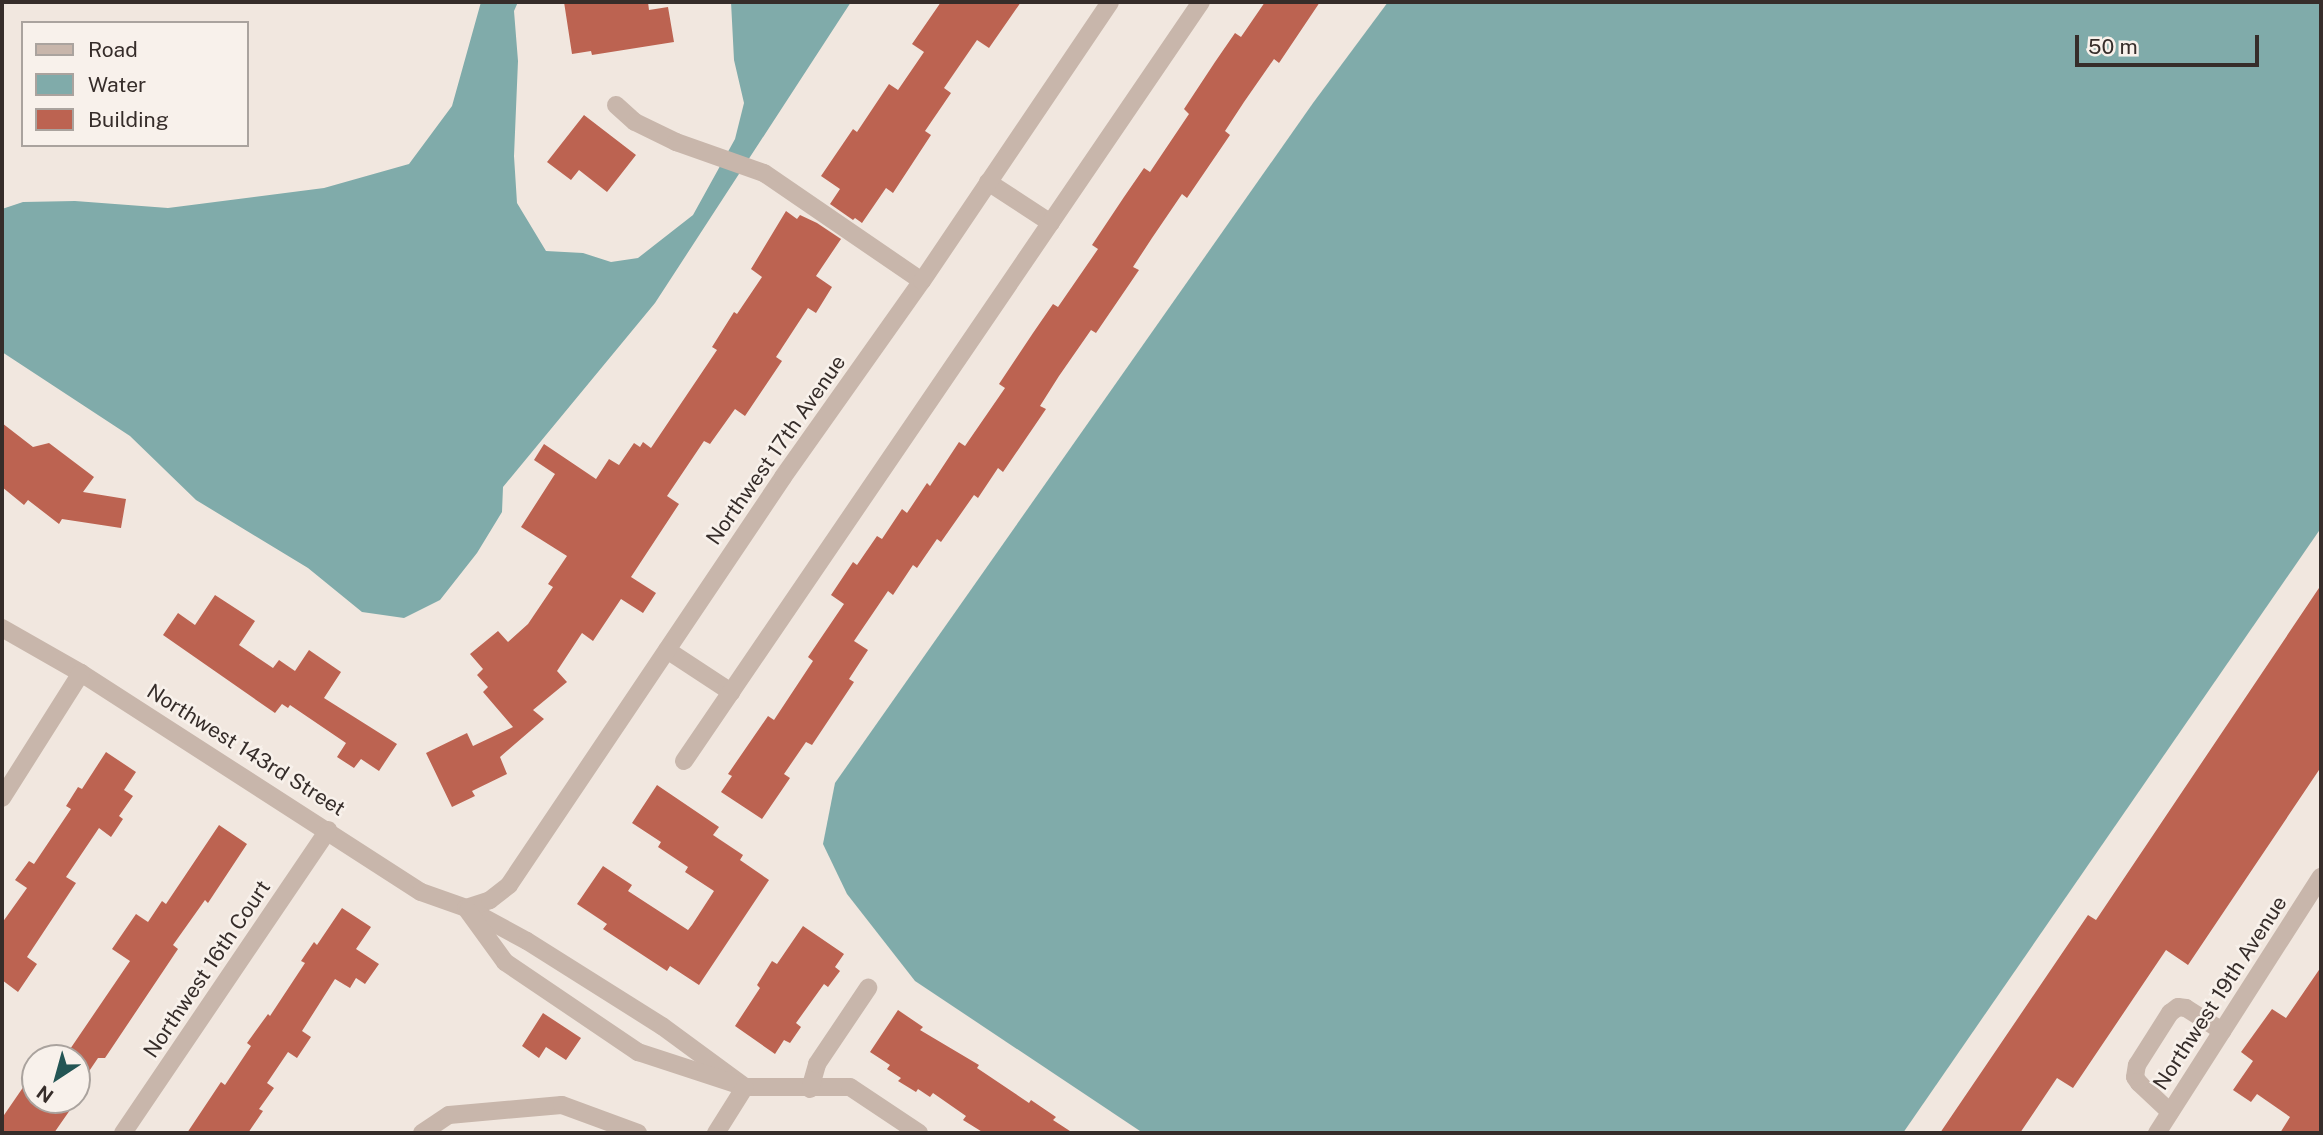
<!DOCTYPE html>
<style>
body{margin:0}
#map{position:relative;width:2323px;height:1135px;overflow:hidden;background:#f1e7df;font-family:"Public Sans",sans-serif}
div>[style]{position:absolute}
.water>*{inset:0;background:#80abaa}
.building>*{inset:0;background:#bc6351}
.minor>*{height:18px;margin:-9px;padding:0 9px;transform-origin:9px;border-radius:9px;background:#c8b6ab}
span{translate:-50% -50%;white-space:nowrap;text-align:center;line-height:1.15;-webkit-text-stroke:5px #f8f1eb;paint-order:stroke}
.street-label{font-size:21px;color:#362d2a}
.frame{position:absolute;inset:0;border:4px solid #362d2a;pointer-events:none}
.legend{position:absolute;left:21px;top:21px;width:228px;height:126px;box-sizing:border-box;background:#f8f1eb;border:2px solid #aaa39e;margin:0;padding:9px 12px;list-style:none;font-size:21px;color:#362d2a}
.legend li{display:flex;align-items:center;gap:14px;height:35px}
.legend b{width:35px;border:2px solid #aaa39e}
.north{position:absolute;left:21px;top:1044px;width:70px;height:70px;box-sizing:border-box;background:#f8f1eb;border:2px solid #aaa39e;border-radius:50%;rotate:216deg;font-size:19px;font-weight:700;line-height:28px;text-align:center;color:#362d2a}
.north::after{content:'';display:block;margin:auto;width:24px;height:32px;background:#235554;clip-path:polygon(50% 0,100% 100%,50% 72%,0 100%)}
.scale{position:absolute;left:2075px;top:35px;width:184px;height:32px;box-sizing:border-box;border:4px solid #362d2a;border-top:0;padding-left:9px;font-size:21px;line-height:24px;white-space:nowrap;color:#362d2a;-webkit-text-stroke:5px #f8f1eb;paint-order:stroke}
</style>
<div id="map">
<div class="water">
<i style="clip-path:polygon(481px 2px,518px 2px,514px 11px,518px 61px,514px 156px,517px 203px,546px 251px,583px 253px,611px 262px,638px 258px,693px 215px,735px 139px,744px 103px,734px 60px,731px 2px,851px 2px,655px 303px,503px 487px,502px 512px,477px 553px,440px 600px,404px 618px,362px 612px,308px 568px,196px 500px,130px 436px,2px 352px,2px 209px,23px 202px,75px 201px,168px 208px,324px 188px,409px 164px,452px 106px)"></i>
<i style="clip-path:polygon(1388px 2px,2321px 2px,2321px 528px,1903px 1133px,1143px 1133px,915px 981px,847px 894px,823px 844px,835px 783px,1313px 103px)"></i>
</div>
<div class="building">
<i style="clip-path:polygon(564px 2px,648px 2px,649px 10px,668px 7px,674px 42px,592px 55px,591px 51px,572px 54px)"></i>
<i style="clip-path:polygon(941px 2px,1021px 2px,989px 48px,977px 40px,944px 88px,951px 93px,925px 131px,931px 135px,893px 193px,886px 188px,862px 223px,855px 218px,853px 220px,830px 204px,840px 189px,821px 176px,853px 129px,857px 132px,889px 84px,898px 90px,924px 52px,912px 44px)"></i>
<i style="clip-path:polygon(1265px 2px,1320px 2px,1279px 63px,1274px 59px,1244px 102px,1225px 131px,1230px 135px,1187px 198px,1182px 194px,1152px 238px,1133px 267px,1139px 270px,1096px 333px,1091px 330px,1059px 376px,1040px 406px,1046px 409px,1003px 472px,998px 468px,978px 498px,974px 495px,941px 542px,937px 539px,917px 568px,913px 565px,893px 595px,888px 591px,854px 641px,868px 650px,849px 679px,854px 682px,812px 745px,806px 742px,784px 774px,790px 778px,762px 819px,721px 792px,732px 776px,728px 774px,768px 716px,774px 720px,813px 661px,808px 657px,844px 604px,831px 595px,853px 562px,857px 565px,877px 536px,882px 539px,902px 509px,907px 513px,927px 483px,930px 486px,959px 442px,965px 446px,1005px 388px,999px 384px,1033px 333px,1053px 304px,1058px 307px,1098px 249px,1092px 245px,1124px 197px,1144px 168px,1150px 172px,1189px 114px,1184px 109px,1215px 62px,1235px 33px,1241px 37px)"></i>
<i style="clip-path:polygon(584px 115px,636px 155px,607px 192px,579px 170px,571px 180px,547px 162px)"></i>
<i style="clip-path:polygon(786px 211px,797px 219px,800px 215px,817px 223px,841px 239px,816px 276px,832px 287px,816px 313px,808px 308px,776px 357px,782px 361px,745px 416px,735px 409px,710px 444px,704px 441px,667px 496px,679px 504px,631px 577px,656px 593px,643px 613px,621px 599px,593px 641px,582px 633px,557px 671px,567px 682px,533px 710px,544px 719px,500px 757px,507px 774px,472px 791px,475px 796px,452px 807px,426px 753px,467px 733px,473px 746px,513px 727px,483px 692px,488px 687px,477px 675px,483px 669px,470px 654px,498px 631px,508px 642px,528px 624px,553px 587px,548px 584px,567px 556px,521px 527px,555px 474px,534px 460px,544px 444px,596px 479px,609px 459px,619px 465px,634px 443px,640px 447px,643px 442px,651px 448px,717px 350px,712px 347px,734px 312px,737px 314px,762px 277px,751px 269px)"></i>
<i style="clip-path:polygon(2px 423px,33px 447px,49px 443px,94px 477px,83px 492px,126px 499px,121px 528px,62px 519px,59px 524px,28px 500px,24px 505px,2px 487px)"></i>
<i style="clip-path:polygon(2321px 585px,2321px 767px,2188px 965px,2166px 950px,2073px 1088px,2057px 1078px,2020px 1133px,1940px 1133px,2088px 915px,2096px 920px)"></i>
<i style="clip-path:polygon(215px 595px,255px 621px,239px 645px,273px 668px,279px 660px,295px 671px,309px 650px,341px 672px,324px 698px,397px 744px,379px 771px,361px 759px,354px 768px,337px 757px,346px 743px,290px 705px,288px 708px,282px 704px,275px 713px,163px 635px,178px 613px,195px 625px)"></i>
<i style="clip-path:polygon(106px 752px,136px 772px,124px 790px,133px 796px,119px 816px,123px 819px,111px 837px,99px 828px,66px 877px,76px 883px,27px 957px,37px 964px,18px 992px,2px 980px,2px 923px,27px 888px,15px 880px,29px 861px,34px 864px,71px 809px,66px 806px,78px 787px,82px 789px)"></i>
<i style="clip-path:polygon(657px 785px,719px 827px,713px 835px,743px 855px,740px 860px,769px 880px,699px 985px,670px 966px,667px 971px,603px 929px,607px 924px,577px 904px,603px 866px,632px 885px,628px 891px,688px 930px,692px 925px,714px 891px,685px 872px,688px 867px,658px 847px,661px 842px,632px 823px)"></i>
<i style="clip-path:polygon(219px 825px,247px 844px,208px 903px,205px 900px,173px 945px,178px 949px,105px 1058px,98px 1058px,77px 1089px,77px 1058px,64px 1058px,130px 961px,112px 949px,136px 914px,148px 922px,162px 901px,166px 904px)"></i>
<i style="clip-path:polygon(342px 908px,371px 927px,356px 949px,379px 964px,365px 984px,356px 978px,350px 988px,335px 979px,302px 1031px,311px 1037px,297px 1058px,288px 1052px,267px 1083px,274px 1088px,259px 1109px,263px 1111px,248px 1133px,187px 1133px,221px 1082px,225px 1085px,251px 1046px,247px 1043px,268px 1014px,270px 1016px,305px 963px,301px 961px,314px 942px,317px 945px)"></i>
<i style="clip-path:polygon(803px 926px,844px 954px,835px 967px,840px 971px,828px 987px,824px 984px,796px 1023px,801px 1027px,790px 1043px,784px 1040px,775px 1054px,735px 1026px,760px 988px,757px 985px,772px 961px,777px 964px)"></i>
<i style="clip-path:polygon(2321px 967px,2321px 1133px,2280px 1133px,2290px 1117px,2257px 1094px,2251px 1102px,2233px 1090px,2253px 1061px,2241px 1052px,2272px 1009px,2286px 1018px)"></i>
<i style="clip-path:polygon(898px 1010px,923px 1027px,920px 1030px,979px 1065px,977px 1068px,1029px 1103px,1031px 1100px,1056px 1117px,1053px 1120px,1073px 1133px,984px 1133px,963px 1120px,966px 1116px,933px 1093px,930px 1097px,918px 1089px,916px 1092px,898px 1081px,901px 1078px,887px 1069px,890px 1065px,870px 1052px)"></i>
<i style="clip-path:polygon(543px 1013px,581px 1038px,566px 1060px,546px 1047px,539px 1058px,522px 1046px)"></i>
<i style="clip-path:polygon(35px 1070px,35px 1100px,77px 1100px,54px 1133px,2px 1133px,2px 1118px)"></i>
</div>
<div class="minor">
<i style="left:616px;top:105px;width:25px;rotate:42deg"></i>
<i style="left:635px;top:122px;width:46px;rotate:26deg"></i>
<i style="left:676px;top:142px;width:93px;rotate:19.4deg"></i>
<i style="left:764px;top:173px;width:191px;rotate:34.4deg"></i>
<i style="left:988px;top:182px;width:75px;rotate:33.1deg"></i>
<i style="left:2px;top:628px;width:91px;rotate:29.7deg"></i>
<i style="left:81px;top:673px;width:404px;rotate:32.8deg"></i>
<i style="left:421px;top:892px;width:48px;rotate:19.6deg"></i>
<i style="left:466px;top:908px;width:69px;rotate:28.4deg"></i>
<i style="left:527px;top:941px;width:160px;rotate:32.2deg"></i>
<i style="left:662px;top:1026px;width:103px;rotate:36.3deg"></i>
<i style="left:667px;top:650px;width:77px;rotate:33.3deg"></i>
<i style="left:684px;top:761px;width:918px;rotate:-55.74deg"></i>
<i style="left:2px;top:798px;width:148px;rotate:-57.7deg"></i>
<i style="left:466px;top:908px;width:25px;rotate:-18deg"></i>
<i style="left:490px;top:900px;width:24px;rotate:-38deg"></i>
<i style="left:509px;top:885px;width:491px;rotate:-56.1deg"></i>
<i style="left:783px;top:477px;width:240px;rotate:-54.7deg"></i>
<i style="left:922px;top:281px;width:336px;rotate:-56deg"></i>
<i style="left:468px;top:911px;width:63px;rotate:54deg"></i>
<i style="left:505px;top:962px;width:161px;rotate:34.1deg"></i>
<i style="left:638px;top:1052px;width:113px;rotate:18.1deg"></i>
<i style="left:745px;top:1087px;width:105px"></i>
<i style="left:850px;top:1087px;width:83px;rotate:33.7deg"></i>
<i style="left:810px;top:1089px;width:26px;rotate:-74deg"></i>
<i style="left:817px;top:1064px;width:92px;rotate:-56.1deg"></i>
<i style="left:2170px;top:1112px;width:42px;rotate:-136.9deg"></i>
<i style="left:2139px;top:1083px;width:7px;rotate:-124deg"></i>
<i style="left:2135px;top:1077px;width:12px;rotate:-81deg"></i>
<i style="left:2137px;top:1065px;width:62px;rotate:-57.6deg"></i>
<i style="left:2170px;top:1013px;width:10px;rotate:-37deg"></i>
<i style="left:2178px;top:1007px;width:8px;rotate:7deg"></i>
<i style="left:2186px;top:1008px;width:43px;rotate:32.6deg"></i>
<i style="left:123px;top:1133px;width:366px;rotate:-55.9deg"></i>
<i style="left:422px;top:1133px;width:32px;rotate:-34deg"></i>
<i style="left:449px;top:1115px;width:113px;rotate:-5.1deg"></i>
<i style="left:562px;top:1105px;width:81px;rotate:20.2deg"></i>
<i style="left:716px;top:1133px;width:54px;rotate:-57.8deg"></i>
<i style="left:2157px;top:1133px;width:304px;rotate:-57.4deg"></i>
</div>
<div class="street-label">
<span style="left:776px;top:450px;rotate:-55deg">Northwest 17th Avenue</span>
<span style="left:246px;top:750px;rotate:32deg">Northwest 143rd Street</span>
<span style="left:207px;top:969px;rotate:-56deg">Northwest 16th Court</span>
<span style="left:2220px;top:993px;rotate:-57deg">Northwest 19th Avenue</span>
</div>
<div class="frame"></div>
<ul class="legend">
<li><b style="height:9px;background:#c8b6ab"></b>Road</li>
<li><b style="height:19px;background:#80abaa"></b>Water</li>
<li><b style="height:19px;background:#bc6351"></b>Building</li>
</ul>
<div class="north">N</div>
<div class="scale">50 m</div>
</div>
